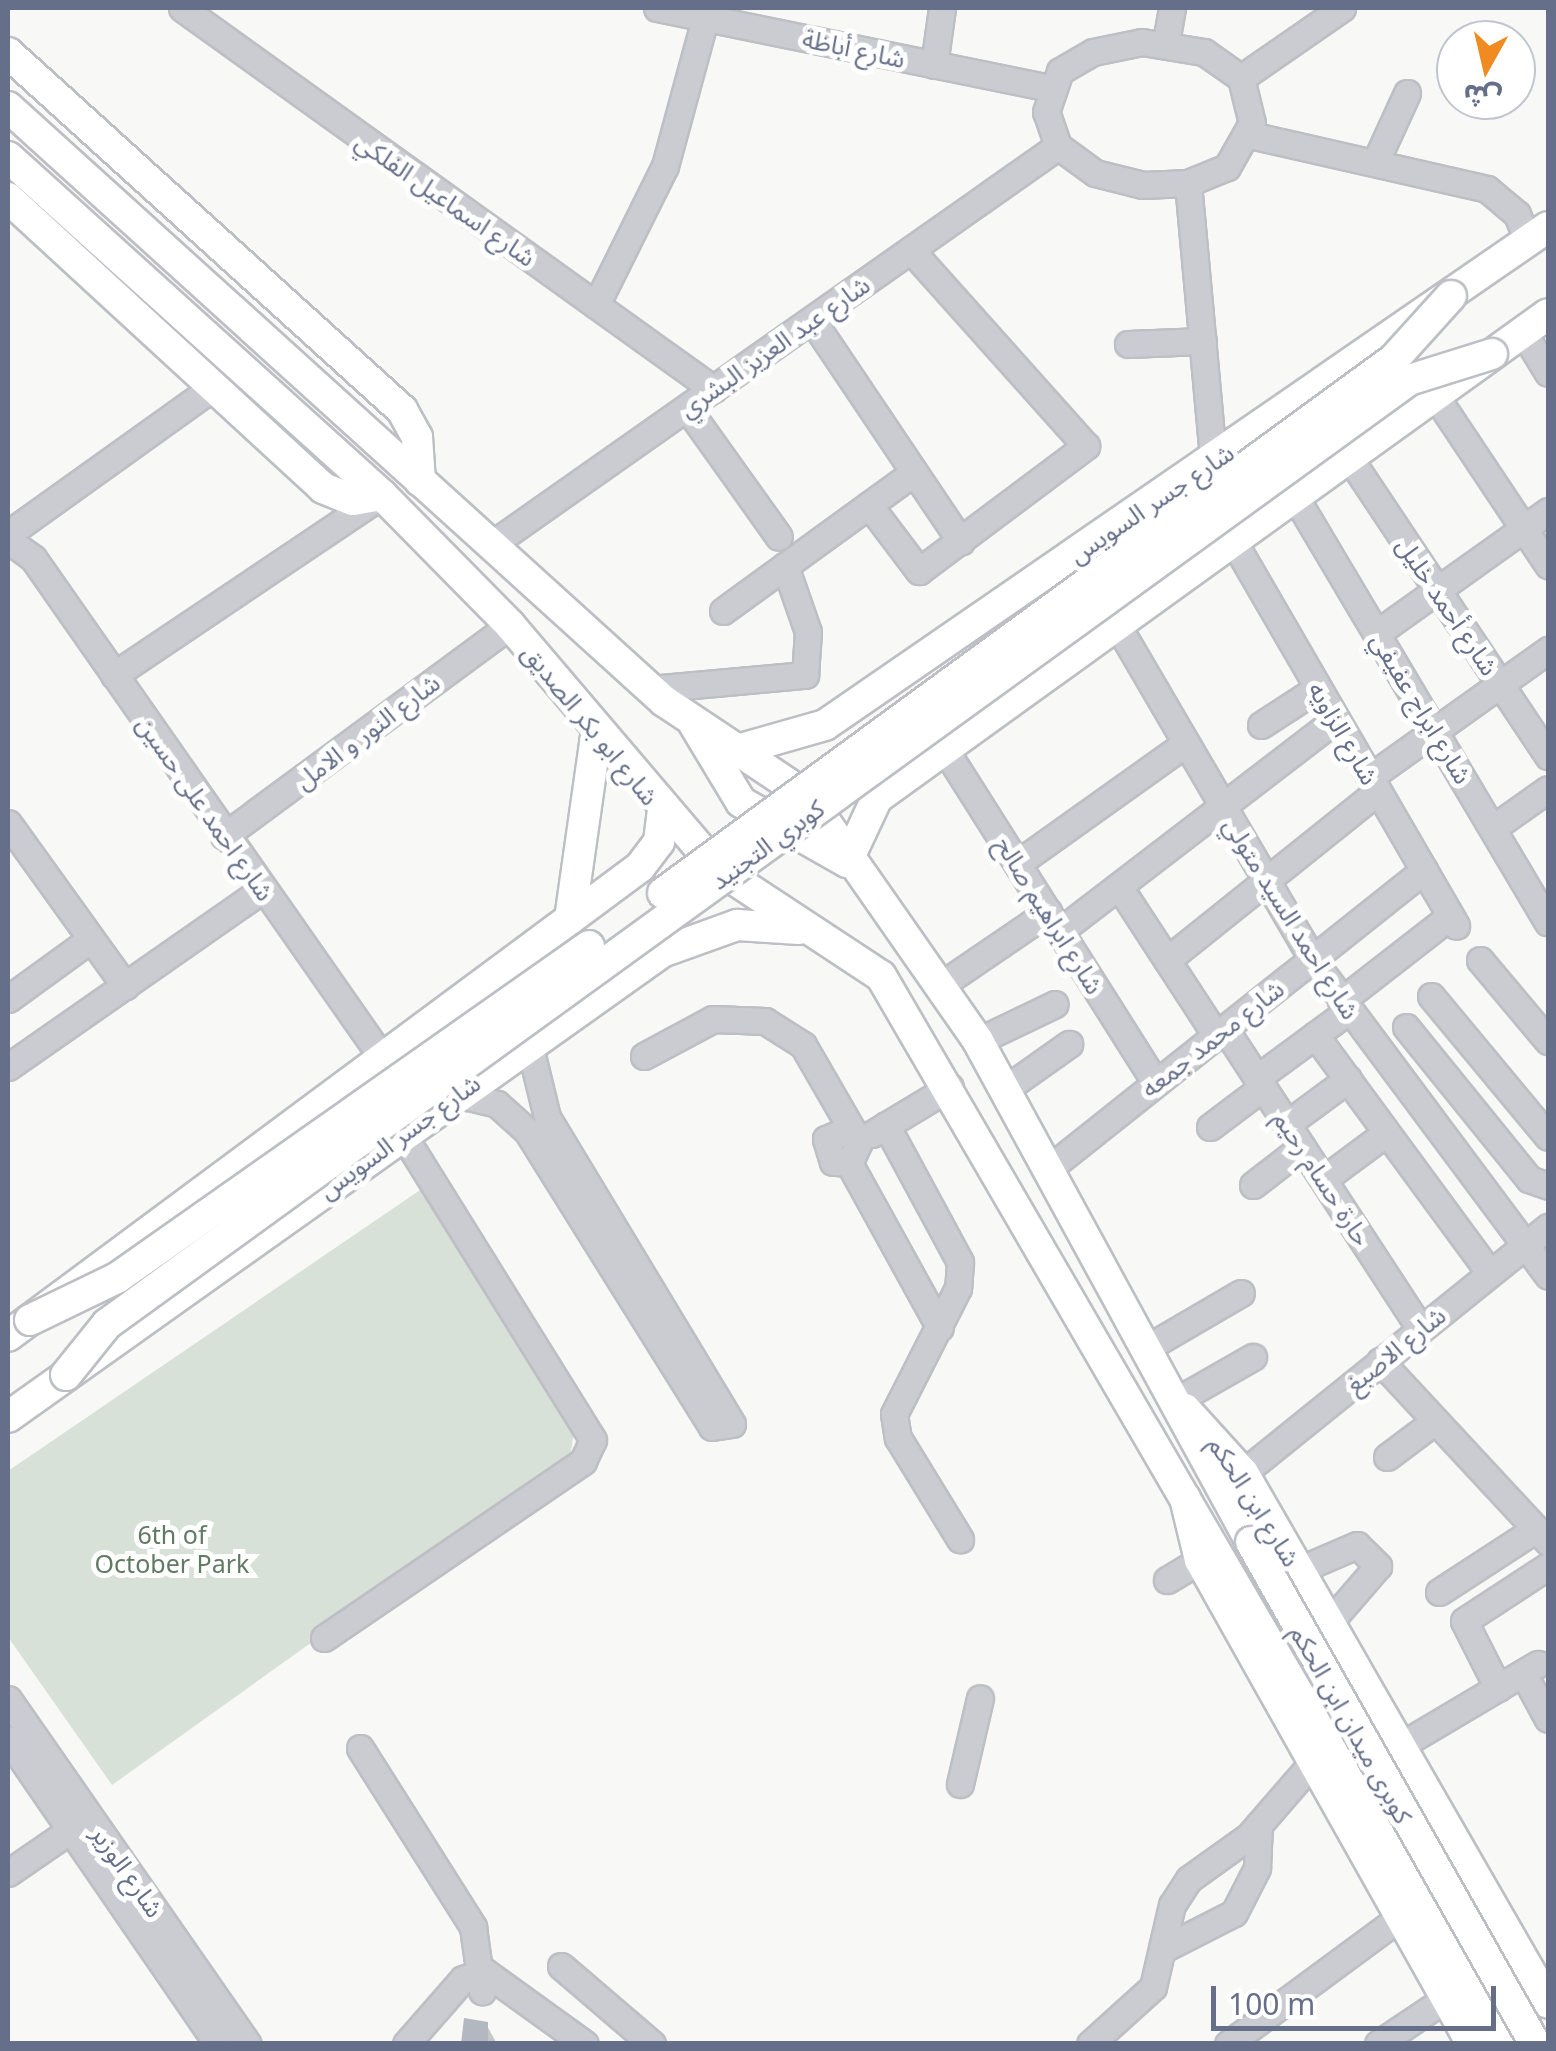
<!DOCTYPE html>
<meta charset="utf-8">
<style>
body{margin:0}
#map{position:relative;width:1556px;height:2051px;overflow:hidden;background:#f8f9f6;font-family:"Noto Sans","Noto Sans Arabic",sans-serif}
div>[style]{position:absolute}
.green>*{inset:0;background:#d8e1d7}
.shadow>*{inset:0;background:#0003}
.building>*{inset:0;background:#b3b8c0}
.roads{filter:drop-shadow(2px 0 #bdbfc4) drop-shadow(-2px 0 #bdbfc4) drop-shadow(0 2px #bdbfc4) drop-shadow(0 -2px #bdbfc4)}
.minor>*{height:25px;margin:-12.5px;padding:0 12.5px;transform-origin:12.5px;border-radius:12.5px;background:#cbccd1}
.major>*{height:30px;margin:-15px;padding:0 15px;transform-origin:15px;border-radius:15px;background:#fff}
.bridges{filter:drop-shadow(2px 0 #bdbfc4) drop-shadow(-2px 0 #bdbfc4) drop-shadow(0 2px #bdbfc4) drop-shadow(0 -2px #bdbfc4)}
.major-bridge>*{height:30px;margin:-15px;padding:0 15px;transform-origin:15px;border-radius:15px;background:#fff}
span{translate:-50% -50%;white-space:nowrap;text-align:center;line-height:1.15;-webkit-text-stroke:10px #fff;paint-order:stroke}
.street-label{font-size:25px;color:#666f89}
.park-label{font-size:25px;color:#617a63}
.frame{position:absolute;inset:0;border:10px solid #666f89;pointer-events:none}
.north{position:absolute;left:1436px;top:20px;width:100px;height:100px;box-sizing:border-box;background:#fff;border:2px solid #c2c5d0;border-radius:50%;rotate:188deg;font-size:28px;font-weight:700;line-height:40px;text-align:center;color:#666f89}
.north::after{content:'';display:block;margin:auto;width:35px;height:45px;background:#ef8b20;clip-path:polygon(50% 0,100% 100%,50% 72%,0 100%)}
.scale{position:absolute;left:1211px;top:1986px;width:285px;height:45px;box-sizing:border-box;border:5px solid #666f89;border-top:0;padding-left:12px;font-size:30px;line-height:35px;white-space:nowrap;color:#666f89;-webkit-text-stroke:8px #fff;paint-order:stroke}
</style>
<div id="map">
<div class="green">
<i style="clip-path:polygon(426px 1186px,575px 1425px,570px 1458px,112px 1785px,8px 1637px,8px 1471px)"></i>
</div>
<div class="shadow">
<i style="clip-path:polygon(486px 2024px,497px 2044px,463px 2044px)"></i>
</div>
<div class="building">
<i style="clip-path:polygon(464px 2018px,488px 2022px,488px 2044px,461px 2044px)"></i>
</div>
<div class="roads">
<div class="minor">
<i style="left:182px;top:8px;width:654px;rotate:35.66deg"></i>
<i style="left:657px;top:8px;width:401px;rotate:11.5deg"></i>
<i style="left:1142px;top:42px;width:63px;rotate:9.2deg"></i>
<i style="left:1204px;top:52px;width:45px;rotate:35.1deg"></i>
<i style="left:1241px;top:78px;width:46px;rotate:76.3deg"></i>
<i style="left:1252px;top:123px;width:51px;rotate:119.6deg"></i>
<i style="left:1227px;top:167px;width:42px;rotate:157.7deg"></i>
<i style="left:1188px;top:183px;width:45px;rotate:177.5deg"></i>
<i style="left:1143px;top:185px;width:49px;rotate:-166deg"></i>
<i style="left:1095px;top:173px;width:46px;rotate:-143.9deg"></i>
<i style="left:1058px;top:146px;width:36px;rotate:-109deg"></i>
<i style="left:1046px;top:112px;width:43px;rotate:-71.1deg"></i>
<i style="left:1060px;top:71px;width:38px;rotate:-30deg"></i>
<i style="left:1093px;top:52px;width:50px;rotate:-11.5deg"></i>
<i style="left:1166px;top:42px;width:35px;rotate:-80deg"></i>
<i style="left:934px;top:65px;width:58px;rotate:-82deg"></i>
<i style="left:1241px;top:78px;width:123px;rotate:-34.7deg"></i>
<i style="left:1250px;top:135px;width:243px;rotate:12.8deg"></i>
<i style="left:1487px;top:189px;width:39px;rotate:40deg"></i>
<i style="left:1517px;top:214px;width:30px;rotate:69deg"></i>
<i style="left:1375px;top:163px;width:77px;rotate:-65.4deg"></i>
<i style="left:1188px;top:183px;width:278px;rotate:84.8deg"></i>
<i style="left:596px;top:305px;width:155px;rotate:-63.6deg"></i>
<i style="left:665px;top:166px;width:164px;rotate:-74.8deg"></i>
<i style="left:812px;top:320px;width:267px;rotate:56.1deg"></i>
<i style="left:1523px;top:332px;width:48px;rotate:58.6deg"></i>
<i style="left:1128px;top:344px;width:75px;rotate:-2.3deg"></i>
<i style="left:1434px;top:394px;width:206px;rotate:56.3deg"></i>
<i style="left:687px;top:408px;width:158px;rotate:54.5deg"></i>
<i style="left:1348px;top:456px;width:361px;rotate:56.3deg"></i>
<i style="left:1294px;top:495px;width:497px;rotate:59.3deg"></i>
<i style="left:869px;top:505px;width:83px;rotate:52.9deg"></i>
<i style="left:919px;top:571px;width:209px;rotate:-36.8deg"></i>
<i style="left:1086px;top:446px;width:263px;rotate:-131.8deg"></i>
<i style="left:8px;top:534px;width:251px;rotate:-35.6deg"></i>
<i style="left:1232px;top:539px;width:447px;rotate:59.9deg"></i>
<i style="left:8px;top:540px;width:31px;rotate:36deg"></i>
<i style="left:33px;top:558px;width:608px;rotate:55.05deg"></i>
<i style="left:491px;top:545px;width:693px;rotate:-35.13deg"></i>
<i style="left:723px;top:611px;width:236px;rotate:-36deg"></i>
<i style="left:1116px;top:623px;width:389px;rotate:59.7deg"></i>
<i style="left:1312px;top:959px;width:395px;rotate:53.3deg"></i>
<i style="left:1377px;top:633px;width:210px;rotate:-35.5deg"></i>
<i style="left:114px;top:675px;width:323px;rotate:-33.9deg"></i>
<i style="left:650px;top:689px;width:156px;rotate:-5.2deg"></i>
<i style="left:805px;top:675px;width:43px;rotate:-86deg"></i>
<i style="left:808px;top:632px;width:70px;rotate:-109.2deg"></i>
<i style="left:1261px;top:725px;width:68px;rotate:-33deg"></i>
<i style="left:944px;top:748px;width:396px;rotate:57.7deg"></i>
<i style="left:1370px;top:777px;width:219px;rotate:-35.5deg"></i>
<i style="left:8px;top:823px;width:201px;rotate:54.3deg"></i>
<i style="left:1493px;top:828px;width:67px;rotate:-35.3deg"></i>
<i style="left:224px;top:836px;width:355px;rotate:-36.4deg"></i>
<i style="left:1018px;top:863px;width:206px;rotate:-35.5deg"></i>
<i style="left:1120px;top:888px;width:176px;rotate:56.9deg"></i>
<i style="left:1060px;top:931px;width:348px;rotate:-37.5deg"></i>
<i style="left:1167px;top:960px;width:270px;rotate:-38.7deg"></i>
<i style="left:1480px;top:960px;width:106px;rotate:50deg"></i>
<i style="left:941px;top:985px;width:130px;rotate:-34.3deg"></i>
<i style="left:1431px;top:996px;width:183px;rotate:50.3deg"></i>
<i style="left:8px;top:999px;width:102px;rotate:-35.9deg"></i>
<i style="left:1341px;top:1001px;width:138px;rotate:-37.9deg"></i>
<i style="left:1406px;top:1027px;width:196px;rotate:51deg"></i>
<i style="left:1529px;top:1179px;width:20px;rotate:20deg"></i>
<i style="left:1225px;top:1029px;width:357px;rotate:56.9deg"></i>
<i style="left:1315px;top:1035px;width:294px;rotate:53.7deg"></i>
<i style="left:978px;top:1041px;width:85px;rotate:-25.7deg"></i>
<i style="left:644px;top:1056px;width:78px;rotate:-28.2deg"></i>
<i style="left:713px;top:1019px;width:52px;rotate:2.2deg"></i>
<i style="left:765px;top:1021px;width:45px;rotate:32.3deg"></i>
<i style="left:803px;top:1045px;width:112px;rotate:60deg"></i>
<i style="left:859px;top:1142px;width:23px;rotate:115deg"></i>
<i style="left:849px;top:1163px;width:16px;rotate:-176deg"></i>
<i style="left:833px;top:1162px;width:24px;rotate:-107deg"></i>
<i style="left:826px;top:1139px;width:23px;rotate:-23deg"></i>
<i style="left:8px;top:1067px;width:310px;rotate:-34.9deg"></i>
<i style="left:1257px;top:1078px;width:113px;rotate:-36.4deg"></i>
<i style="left:1004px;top:1090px;width:80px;rotate:-35.3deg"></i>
<i style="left:457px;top:1094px;width:41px;rotate:14deg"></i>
<i style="left:497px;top:1104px;width:40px;rotate:42deg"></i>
<i style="left:527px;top:1131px;width:349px;rotate:58deg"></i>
<i style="left:712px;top:1427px;width:20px;rotate:-9deg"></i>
<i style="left:732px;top:1424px;width:358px;rotate:-121.1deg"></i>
<i style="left:547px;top:1117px;width:76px;rotate:-103.7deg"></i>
<i style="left:1287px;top:1124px;width:76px;rotate:-36.4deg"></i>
<i style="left:886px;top:1125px;width:156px;rotate:61.6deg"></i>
<i style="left:960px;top:1262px;width:26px;rotate:94deg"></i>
<i style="left:958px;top:1288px;width:141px;rotate:116.9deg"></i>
<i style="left:894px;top:1414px;width:24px;rotate:81deg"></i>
<i style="left:898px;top:1438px;width:119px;rotate:58.5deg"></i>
<i style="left:1210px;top:1127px;width:66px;rotate:-37deg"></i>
<i style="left:872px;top:1134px;width:91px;rotate:-31.1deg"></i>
<i style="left:849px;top:1163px;width:188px;rotate:61.1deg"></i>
<i style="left:1047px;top:1170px;width:482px;rotate:-38.5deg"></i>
<i style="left:1324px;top:1179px;width:77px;rotate:-36.6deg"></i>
<i style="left:1253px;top:1185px;width:62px;rotate:-37.8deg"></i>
<i style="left:1145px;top:1349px;width:111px;rotate:-30.3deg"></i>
<i style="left:1380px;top:1361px;width:247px;rotate:47.1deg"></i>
<i style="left:1174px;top:1402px;width:91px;rotate:-29.7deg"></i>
<i style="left:1387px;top:1457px;width:60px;rotate:-36.9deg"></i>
<i style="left:1243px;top:1473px;width:392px;rotate:-38.9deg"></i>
<i style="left:1299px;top:1570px;width:63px;rotate:-23.3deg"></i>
<i style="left:1357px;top:1545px;width:30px;rotate:45deg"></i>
<i style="left:1378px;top:1566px;width:77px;rotate:130.8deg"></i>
<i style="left:1167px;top:1580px;width:39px;rotate:-31deg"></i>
<i style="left:1439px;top:1592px;width:116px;rotate:-33deg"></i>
<i style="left:324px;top:1638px;width:314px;rotate:-34.3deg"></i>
<i style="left:583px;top:1461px;width:23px;rotate:-65deg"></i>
<i style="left:593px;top:1440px;width:362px;rotate:-121.9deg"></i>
<i style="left:1523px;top:1673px;width:52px;rotate:61.5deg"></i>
<i style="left:1498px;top:1688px;width:75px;rotate:-116.9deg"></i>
<i style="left:1464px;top:1621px;width:100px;rotate:-33.2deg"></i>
<i style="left:8px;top:1699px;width:420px;rotate:55.2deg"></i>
<i style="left:8px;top:1739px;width:370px;rotate:55.5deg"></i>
<i style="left:1398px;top:1747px;width:163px;rotate:-30.7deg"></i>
<i style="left:360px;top:1748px;width:212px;rotate:57.7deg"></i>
<i style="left:473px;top:1927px;width:65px;rotate:82deg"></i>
<i style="left:960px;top:1784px;width:88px;rotate:-76.9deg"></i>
<i style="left:8px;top:1873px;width:78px;rotate:-34.5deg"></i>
<i style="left:1165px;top:1948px;width:77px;rotate:-26.9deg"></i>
<i style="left:1234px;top:1913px;width:51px;rotate:-62.9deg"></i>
<i style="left:1257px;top:1868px;width:43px;rotate:-87.3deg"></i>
<i style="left:561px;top:1966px;width:120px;rotate:40.6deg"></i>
<i style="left:406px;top:2044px;width:86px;rotate:-48.8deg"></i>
<i style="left:463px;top:1979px;width:23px;rotate:-18deg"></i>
<i style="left:485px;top:1972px;width:123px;rotate:35.8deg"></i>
<i style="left:1090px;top:2044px;width:85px;rotate:-42.1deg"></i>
<i style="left:1153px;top:1987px;width:84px;rotate:-77deg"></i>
<i style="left:1172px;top:1905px;width:31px;rotate:-57deg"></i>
<i style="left:1189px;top:1879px;width:74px;rotate:-35.6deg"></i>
<i style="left:1249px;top:1836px;width:98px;rotate:-49.1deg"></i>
<i style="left:1228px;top:2044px;width:214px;rotate:-36.4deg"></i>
<i style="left:1378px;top:2044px;width:81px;rotate:-33.9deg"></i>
</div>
<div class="major">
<i style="left:8px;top:53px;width:532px;rotate:42.18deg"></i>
<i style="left:402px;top:410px;width:31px;rotate:61deg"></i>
<i style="left:417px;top:437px;width:44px;rotate:86.1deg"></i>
<i style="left:8px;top:107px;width:885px;rotate:42.16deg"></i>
<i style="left:664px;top:701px;width:173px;rotate:33.7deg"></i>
<i style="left:808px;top:797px;width:297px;rotate:55.1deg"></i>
<i style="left:978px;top:1041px;width:571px;rotate:61.41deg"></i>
<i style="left:8px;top:157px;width:504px;rotate:42.11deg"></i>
<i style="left:382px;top:495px;width:182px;rotate:45.4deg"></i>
<i style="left:510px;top:625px;width:319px;rotate:49.6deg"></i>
<i style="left:717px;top:868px;width:196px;rotate:33.4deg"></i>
<i style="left:881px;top:976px;width:1235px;rotate:59.82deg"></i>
<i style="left:8px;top:198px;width:428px;rotate:42.6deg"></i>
<i style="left:323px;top:488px;width:32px;rotate:22deg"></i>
<i style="left:353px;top:500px;width:29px;rotate:-10deg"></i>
<i style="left:694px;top:724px;width:91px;rotate:58.9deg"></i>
<i style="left:741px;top:802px;width:122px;rotate:29.5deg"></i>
<i style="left:741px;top:749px;width:87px;rotate:-15.9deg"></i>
<i style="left:825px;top:725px;width:878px;rotate:-34.56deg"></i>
<i style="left:847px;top:862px;width:71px;rotate:-64.9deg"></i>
<i style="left:877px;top:798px;width:827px;rotate:-35.8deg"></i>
<i style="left:570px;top:919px;width:191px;rotate:-81.9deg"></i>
<i style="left:8px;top:1336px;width:787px;rotate:-36.58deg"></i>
<i style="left:640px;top:867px;width:31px;rotate:-53deg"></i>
<i style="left:659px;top:842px;width:31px;rotate:-83deg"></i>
<i style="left:1185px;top:1409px;width:86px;rotate:47.8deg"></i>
<i style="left:1243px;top:1473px;width:611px;rotate:60.08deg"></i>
<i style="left:8px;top:1417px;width:802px;rotate:-35.41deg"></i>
<i style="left:662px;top:952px;width:80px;rotate:-19.8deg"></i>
<i style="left:737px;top:925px;width:62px;rotate:3.7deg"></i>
<i style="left:1185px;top:1498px;width:64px;rotate:76.4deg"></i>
<i style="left:1200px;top:1560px;width:555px;rotate:60.66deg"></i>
</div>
</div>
<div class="bridges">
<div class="major-bridge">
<i style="left:663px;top:893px;width:905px;rotate:-36.15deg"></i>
<i style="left:1394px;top:359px;width:85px;rotate:-47.9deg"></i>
<i style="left:30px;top:1320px;width:97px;rotate:-25.8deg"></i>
<i style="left:117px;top:1278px;width:577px;rotate:-35.12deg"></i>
<i style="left:66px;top:1375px;width:65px;rotate:-51.2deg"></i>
<i style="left:107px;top:1324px;width:1608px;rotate:-35.94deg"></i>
<i style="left:1409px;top:380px;width:87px;rotate:-17.4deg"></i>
<i style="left:1251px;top:1542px;width:577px;rotate:60.5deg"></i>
</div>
</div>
<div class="street-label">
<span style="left:854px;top:48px;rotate:12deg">شارع أباظة</span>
<span style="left:446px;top:199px;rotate:35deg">شارع اسماعيل الفلكي</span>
<span style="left:774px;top:346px;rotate:-35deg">شارع عبد العزيز البشري</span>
<span style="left:1151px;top:503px;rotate:-34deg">شارع جسر السويس</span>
<span style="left:1448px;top:606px;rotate:56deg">شارع أحمد خليل</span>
<span style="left:1422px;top:708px;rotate:59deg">شارع ابراج عفيفي</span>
<span style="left:591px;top:724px;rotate:51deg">شارع ابو بكر الصديق</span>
<span style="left:367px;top:731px;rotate:-37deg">شارع النور و الامل</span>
<span style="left:1344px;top:733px;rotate:60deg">شارع الزاويه</span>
<span style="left:206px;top:808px;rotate:55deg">شارع احمد على حسين</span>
<span style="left:767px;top:844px;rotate:-36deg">كوبري التجنيد</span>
<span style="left:1050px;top:915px;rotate:58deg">شارع ابراهيم صالح</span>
<span style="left:1292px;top:918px;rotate:58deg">شارع احمد السيد متولي</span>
<span style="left:1212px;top:1038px;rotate:-38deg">شارع محمد جمعه</span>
<span style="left:399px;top:1136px;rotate:-36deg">شارع جسر السويس</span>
<span style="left:1323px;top:1178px;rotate:57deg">حارة حسام رحيم</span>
<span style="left:1395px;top:1349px;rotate:-39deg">شارع الاصبغ</span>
<span style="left:1255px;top:1501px;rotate:58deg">شارع ابن الحكم</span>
<span style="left:1352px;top:1724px;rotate:61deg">كوبرى ميدان ابن الحكم</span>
<span style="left:128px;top:1871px;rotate:55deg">شارع الوزير</span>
</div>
<div class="park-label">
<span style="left:172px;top:1549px">6th of<br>October Park</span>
</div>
<div class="frame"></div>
<div class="north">ش</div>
<div class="scale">100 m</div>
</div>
